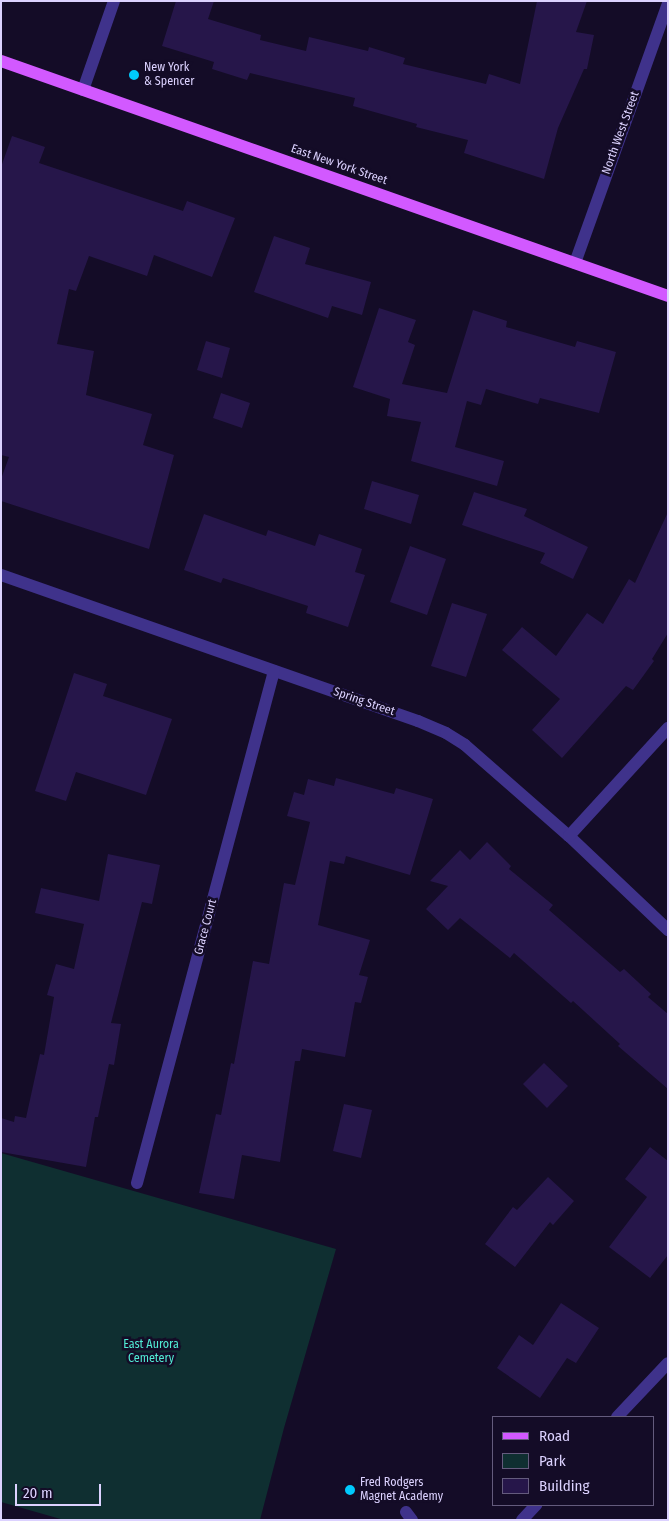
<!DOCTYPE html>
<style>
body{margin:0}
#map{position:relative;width:669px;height:1521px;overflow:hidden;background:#140c27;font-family:"Fira Sans Condensed",sans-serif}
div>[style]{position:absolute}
.green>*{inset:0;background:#0f2f31}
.building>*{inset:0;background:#26164a}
.minor>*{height:12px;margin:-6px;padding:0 6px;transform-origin:6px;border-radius:6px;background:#3f328b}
.major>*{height:12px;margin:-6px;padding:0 6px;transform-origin:6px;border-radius:6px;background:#d259ff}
.dots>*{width:14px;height:14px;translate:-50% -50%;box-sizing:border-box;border:2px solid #140c27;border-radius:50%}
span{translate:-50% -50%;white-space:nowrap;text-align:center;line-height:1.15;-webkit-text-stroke:5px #140c27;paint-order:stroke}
.poi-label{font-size:12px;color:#dcd2ff}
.left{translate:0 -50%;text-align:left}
.street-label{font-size:12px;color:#dcd2ff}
.park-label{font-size:12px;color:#51ecd5}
.frame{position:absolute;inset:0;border:2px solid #dcd2ff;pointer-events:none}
.legend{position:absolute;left:492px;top:1416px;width:162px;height:90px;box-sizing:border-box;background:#140c27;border:1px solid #645b7d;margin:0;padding:6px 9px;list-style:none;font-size:15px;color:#dcd2ff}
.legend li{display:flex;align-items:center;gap:10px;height:25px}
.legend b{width:25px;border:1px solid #645b7d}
.scale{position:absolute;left:15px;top:1484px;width:86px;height:22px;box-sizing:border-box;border:2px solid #dcd2ff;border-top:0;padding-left:6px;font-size:15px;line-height:18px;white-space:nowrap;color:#dcd2ff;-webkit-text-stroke:4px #140c27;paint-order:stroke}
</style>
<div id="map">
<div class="green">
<i style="clip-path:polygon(1px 1153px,336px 1249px,284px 1428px,260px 1520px,64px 1520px,1px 1502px)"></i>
</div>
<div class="building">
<i style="clip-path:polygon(176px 1px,214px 1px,208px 19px,261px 35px,260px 40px,306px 51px,309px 37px,368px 51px,369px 47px,405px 58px,403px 64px,486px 84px,489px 74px,520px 84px,537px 1px,587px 1px,576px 32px,594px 35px,587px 69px,584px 69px,558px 128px,544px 179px,464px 153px,468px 140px,416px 127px,417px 124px,353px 106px,355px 98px,250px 73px,247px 80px,212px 69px,214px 62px,162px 46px)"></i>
<i style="clip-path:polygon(12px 136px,45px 147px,39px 163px,183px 211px,187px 201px,235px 218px,212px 277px,154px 255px,147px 276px,89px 256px,76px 291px,69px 289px,57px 344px,94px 351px,86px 395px,152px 414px,143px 445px,174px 455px,149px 549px,1px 501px,1px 479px,9px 457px,1px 455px,1px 167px)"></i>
<i style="clip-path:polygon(274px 236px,310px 248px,305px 264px,371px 282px,362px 315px,332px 306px,328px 318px,254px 292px)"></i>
<i style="clip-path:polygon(379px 308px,416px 320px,408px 342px,415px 345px,402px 384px,447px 393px,473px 310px,507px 321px,506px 327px,575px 347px,577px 341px,616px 352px,599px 413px,540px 398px,538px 404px,486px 389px,481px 405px,467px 401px,455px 447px,504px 461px,497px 486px,411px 461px,421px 422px,387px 416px,390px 399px,353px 387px)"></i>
<i style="clip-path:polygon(206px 341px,230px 348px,222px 378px,197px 370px)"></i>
<i style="clip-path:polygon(221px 393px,250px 403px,242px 428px,213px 418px)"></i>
<i style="clip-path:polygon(372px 481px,419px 495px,411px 524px,364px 509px)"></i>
<i style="clip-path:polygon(474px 492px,527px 509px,524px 516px,588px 547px,573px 579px,540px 563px,545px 553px,462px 525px)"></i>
<i style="clip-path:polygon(668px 512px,668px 633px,652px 659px,654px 661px,633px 690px,626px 686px,562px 758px,532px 730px,560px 699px,502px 650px,522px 627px,556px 656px,587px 613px,603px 624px,629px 579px,635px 583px)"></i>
<i style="clip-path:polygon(204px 514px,266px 536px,268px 530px,315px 546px,319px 534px,362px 549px,355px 572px,365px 575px,348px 627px,306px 613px,308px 606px,223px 578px,221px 583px,184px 570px)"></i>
<i style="clip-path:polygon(410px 546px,446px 559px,427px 615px,390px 602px)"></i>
<i style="clip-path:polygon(452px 603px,487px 614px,466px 677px,431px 666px)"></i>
<i style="clip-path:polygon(74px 673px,107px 684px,103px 696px,172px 719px,146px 795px,76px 772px,66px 801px,35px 791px)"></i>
<i style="clip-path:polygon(336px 778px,394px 794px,396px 788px,433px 799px,410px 875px,346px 856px,344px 864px,330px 861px,318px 925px,370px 940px,359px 975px,368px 977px,361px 1003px,355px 1002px,345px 1057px,302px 1049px,300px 1061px,295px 1061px,280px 1162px,242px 1155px,234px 1199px,199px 1193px,216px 1114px,221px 1115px,231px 1063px,234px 1064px,253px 961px,269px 964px,284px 883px,295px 885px,310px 822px,287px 816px,294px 792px,304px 795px,308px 779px,334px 786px)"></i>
<i style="clip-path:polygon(487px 842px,511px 866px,509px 869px,553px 905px,549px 910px,620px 972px,624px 969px,651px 994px,648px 997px,668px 1014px,668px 1089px,618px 1046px,620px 1044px,573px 1001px,571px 1003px,514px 953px,510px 958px,460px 918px,448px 930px,426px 909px,448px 886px,430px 881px,460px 850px,470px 860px)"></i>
<i style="clip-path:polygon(108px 854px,160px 865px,152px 904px,142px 902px,111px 1023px,121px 1024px,114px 1065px,109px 1064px,98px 1117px,95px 1117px,86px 1167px,1px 1152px,1px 1118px,14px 1122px,15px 1116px,26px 1118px,40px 1054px,44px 1055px,54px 997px,47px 995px,56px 964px,74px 969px,84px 924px,35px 913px,41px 888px,99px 901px)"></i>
<i style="clip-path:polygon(544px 1063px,568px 1086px,547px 1108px,523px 1084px)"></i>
<i style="clip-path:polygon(344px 1104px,372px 1110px,361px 1158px,333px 1151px)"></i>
<i style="clip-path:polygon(650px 1147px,668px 1161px,668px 1255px,650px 1278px,609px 1247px,647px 1197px,625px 1179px)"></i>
<i style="clip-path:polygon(548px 1177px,574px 1201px,553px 1225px,550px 1222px,515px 1267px,485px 1244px,513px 1207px,517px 1210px)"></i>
<i style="clip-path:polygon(561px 1303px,599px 1328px,576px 1363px,567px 1358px,540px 1398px,497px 1368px,519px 1335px,533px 1345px)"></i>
</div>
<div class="minor">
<i style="left:83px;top:90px;width:94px;rotate:-70.8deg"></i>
<i style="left:575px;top:263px;width:276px;rotate:-70.3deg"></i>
<i style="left:1px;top:575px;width:442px;rotate:19.3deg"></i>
<i style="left:418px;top:721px;width:30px;rotate:23deg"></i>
<i style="left:446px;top:733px;width:22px;rotate:32deg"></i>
<i style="left:465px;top:745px;width:138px;rotate:41.2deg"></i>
<i style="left:569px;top:836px;width:137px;rotate:43.5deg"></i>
<i style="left:569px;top:836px;width:147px;rotate:-47.5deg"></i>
<i style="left:137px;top:1183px;width:530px;rotate:-75.02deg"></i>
<i style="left:617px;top:1417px;width:74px;rotate:-46.6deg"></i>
<i style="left:406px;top:1512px;width:10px;rotate:53deg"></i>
<i style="left:522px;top:1520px;width:21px;rotate:-47deg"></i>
</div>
<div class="major">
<i style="left:1px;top:61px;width:707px;rotate:19.41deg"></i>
</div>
<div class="dots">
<i style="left:134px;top:75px;background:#00cafd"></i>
<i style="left:350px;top:1490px;background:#00cafd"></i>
</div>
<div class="poi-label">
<span class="left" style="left:144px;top:75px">New York<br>&amp; Spencer</span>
<span class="left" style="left:360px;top:1490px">Fred Rodgers<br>Magnet Academy</span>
</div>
<div class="street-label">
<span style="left:621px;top:133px;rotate:-70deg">North West Street</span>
<span style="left:339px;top:165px;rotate:19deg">East New York Street</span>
<span style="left:364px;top:702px;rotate:19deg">Spring Street</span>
<span style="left:206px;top:927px;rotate:-75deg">Grace Court</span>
</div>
<div class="park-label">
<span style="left:151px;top:1352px">East Aurora<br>Cemetery</span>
</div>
<div class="frame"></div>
<ul class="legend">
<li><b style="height:6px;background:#d259ff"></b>Road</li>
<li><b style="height:14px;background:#0f2f31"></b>Park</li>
<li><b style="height:14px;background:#26164a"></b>Building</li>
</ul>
<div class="scale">20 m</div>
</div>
